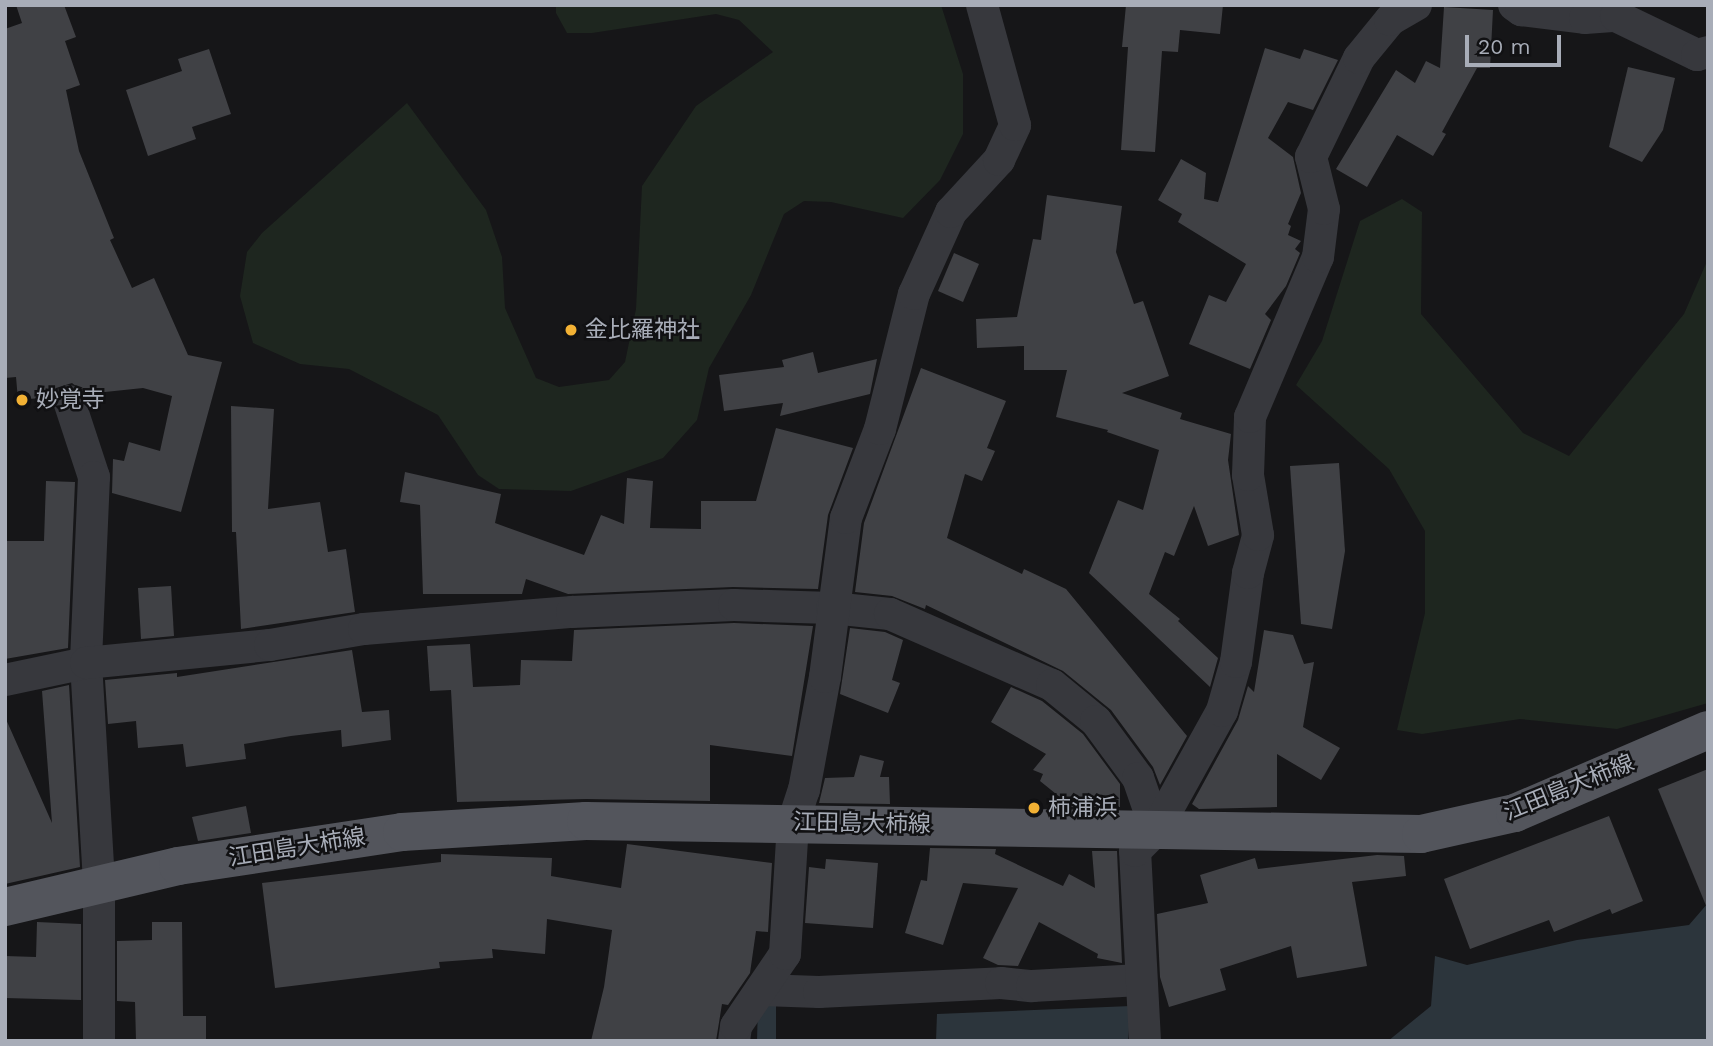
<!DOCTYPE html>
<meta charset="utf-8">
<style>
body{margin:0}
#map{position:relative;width:1713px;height:1046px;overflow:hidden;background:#161618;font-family:"Work Sans","Noto Sans JP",sans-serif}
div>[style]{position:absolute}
.green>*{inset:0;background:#1e261f}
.water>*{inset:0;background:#2c353c}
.building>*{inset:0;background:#404145}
.street>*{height:32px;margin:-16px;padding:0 16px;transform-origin:16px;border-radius:16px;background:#37383d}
.primary>*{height:38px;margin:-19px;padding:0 19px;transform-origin:19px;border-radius:19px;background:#53555c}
.dots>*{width:19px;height:19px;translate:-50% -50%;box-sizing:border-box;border:4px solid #111113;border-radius:50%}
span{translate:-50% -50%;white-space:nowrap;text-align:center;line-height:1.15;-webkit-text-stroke:5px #111113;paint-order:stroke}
.poi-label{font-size:23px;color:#a8adb8}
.left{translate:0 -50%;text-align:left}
.street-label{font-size:23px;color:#a8adb8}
.frame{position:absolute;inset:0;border:7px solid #a8adb8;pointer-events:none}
.scale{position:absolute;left:1465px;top:35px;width:96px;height:32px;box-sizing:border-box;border:4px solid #a8adb8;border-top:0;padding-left:9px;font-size:21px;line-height:24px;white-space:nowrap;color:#a8adb8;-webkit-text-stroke:5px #111113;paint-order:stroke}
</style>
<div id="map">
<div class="green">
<i style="clip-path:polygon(556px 5px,941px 5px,963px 74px,963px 134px,940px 180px,903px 218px,831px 202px,804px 201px,784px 214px,751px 295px,709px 368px,697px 420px,663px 458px,571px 491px,499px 489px,478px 475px,438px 415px,349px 369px,300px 364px,253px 343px,240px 296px,247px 252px,262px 233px,407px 103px,486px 210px,502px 257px,505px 308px,536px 378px,559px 387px,609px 380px,625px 362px,636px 309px,642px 186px,696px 106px,773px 52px,739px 20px,716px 14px,592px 33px,567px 33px,556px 13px)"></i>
<i style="clip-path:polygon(1402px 199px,1422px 212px,1421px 314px,1523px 433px,1569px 456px,1684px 314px,1708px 259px,1708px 703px,1617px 729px,1520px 719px,1422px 734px,1397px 730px,1425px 613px,1425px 531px,1389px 469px,1296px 385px,1322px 341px,1360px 221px)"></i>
</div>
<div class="water">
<i style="clip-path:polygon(1708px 903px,1708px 1041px,1388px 1041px,1431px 1006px,1435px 956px,1467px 965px,1577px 940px,1689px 925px)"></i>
<i style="clip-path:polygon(758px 1003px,776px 1003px,776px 1041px,757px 1041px)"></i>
<i style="clip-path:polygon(1131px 1006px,1128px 1041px,936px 1041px,937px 1014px)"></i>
</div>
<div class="building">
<i style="clip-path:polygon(16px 5px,64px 5px,76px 37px,65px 41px,80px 85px,66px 90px,79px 151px,114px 238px,110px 240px,132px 288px,154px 278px,188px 355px,222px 362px,181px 512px,112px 493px,113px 459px,124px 461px,129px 442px,160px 451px,172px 396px,143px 388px,86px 394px,72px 383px,56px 388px,51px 397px,18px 400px,16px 377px,5px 378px,5px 29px,22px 23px)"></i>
<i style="clip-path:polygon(1126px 5px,1223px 5px,1220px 34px,1180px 30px,1178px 52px,1162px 51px,1155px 152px,1121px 150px,1128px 47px,1122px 47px)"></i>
<i style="clip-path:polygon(1444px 7px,1493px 10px,1490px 68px,1477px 68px,1442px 132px,1446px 134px,1433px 156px,1397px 135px,1367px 187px,1336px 169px,1396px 70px,1415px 83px,1426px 61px,1440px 68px)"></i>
<i style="clip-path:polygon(1265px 48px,1300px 59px,1304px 49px,1338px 60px,1313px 110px,1288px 102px,1268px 138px,1293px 157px,1301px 193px,1288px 224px,1291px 226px,1288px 235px,1301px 241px,1295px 249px,1300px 253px,1286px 286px,1265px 314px,1271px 320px,1250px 369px,1189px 344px,1209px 295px,1226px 302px,1246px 264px,1178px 222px,1182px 214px,1158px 200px,1181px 159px,1206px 173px,1204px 199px,1218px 202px)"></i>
<i style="clip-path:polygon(209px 49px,231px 114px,192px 127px,196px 139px,148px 156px,126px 90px,182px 71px,178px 59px)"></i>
<i style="clip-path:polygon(1628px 67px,1675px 78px,1663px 130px,1642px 162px,1609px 147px)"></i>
<i style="clip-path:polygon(1047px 195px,1122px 206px,1116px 252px,1134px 304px,1143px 301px,1169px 376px,1122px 393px,1182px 413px,1180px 419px,1231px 434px,1228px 460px,1239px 535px,1208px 546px,1194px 506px,1174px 556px,1165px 552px,1149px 594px,1180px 619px,1178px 621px,1218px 658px,1210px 687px,1089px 573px,1118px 500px,1143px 510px,1159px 450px,1107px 432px,1108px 430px,1056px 417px,1067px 370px,1024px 370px,1024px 346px,977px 348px,976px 319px,1017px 317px,1033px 239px,1041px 240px)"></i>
<i style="clip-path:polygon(954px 253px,979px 264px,963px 302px,938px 291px)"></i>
<i style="clip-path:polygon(813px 352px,818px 373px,877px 359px,870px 394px,780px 416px,783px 403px,724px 411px,719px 375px,784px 367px,782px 360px)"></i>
<i style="clip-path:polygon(921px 368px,1006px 401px,987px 448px,995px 451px,982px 481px,965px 474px,947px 538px,1022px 574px,1024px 569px,1066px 589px,1187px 736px,1160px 785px,1153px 767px,1111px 710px,1063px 671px,926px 605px,925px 609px,892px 596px,855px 592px,864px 523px)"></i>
<i style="clip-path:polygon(231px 406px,274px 409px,268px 509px,320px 502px,328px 552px,346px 549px,355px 612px,241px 629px,236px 532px,232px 532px)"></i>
<i style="clip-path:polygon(776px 428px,853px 448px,828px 515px,818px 589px,733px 587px,568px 594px,526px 579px,522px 594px,423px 594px,420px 505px,400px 502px,405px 472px,501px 494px,495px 523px,584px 555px,601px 515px,624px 524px,627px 478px,653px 481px,650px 528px,701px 529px,701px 501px,756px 501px)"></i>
<i style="clip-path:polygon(1339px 463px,1345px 551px,1332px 629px,1301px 624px,1290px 466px)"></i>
<i style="clip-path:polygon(46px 481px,75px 482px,68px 648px,5px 659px,5px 541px,44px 541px)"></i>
<i style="clip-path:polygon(171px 586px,174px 636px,141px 639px,138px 588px)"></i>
<i style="clip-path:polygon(734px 623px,813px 626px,792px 756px,710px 745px,710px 801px,586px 799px,457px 802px,451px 690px,430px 691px,427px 646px,470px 644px,473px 687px,520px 685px,521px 660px,572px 661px,574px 630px)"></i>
<i style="clip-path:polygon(850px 628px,885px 632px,903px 640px,892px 680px,900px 683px,888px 713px,840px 694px)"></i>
<i style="clip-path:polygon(1264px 630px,1293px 635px,1304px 664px,1314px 662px,1303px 727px,1340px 748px,1321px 780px,1277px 754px,1277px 807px,1199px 809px,1192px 804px,1238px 720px,1248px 686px,1254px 692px)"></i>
<i style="clip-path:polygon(352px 650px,362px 712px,389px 710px,391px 740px,342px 747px,341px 730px,291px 736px,244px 744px,246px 759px,186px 767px,183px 744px,138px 748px,136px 721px,108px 724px,105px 680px,177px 673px,177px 677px)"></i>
<i style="clip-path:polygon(69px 685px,80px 867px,5px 884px,5px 717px,52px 823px,42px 691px)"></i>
<i style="clip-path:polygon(1011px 687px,1042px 701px,1083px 734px,1120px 784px,1120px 807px,1066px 807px,1066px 802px,1040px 781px,1043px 774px,1033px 770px,1046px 754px,991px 722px)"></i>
<i style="clip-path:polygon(860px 755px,884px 761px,880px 777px,889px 777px,890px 804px,819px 803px,825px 778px,854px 777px)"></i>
<i style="clip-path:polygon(1708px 769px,1708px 908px,1707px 908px,1658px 789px)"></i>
<i style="clip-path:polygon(246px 806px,251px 833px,198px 841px,192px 817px)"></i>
<i style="clip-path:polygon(1609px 816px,1643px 901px,1612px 914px,1610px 909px,1554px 932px,1549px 920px,1470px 949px,1444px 879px)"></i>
<i style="clip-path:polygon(627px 844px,772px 863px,768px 932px,756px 931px,750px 973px,728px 1005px,722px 1004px,716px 1041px,591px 1041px,604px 987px,612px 930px,547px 919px,545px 954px,492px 949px,493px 958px,439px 962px,440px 968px,275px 988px,262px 883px,441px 862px,441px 854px,552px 858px,551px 876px,621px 888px)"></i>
<i style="clip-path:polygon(930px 848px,996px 849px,995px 854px,1063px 886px,1069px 874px,1095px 888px,1092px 851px,1117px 851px,1122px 963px,1097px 958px,1098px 954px,1039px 922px,1018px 966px,998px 965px,983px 958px,1018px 888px,963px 883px,943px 945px,905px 933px,921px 880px,927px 881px)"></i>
<i style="clip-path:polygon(1377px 855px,1404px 856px,1406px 876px,1352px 882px,1367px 966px,1297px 978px,1291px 946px,1220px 969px,1226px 990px,1169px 1007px,1160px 977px,1157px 914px,1208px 903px,1200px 875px,1255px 858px,1258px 869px)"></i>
<i style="clip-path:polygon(826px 859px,878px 863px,873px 928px,805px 923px,809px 867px,825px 869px)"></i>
<i style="clip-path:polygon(37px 922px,81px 924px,81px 1000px,5px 998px,5px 956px,36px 957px)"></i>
<i style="clip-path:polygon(152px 922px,182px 922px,183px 1016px,206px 1016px,206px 1041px,136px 1041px,135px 1002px,117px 1001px,117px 941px,152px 940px)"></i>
</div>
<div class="street">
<i style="left:1514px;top:5px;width:9px;rotate:36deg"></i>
<i style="left:1521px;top:10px;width:64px;rotate:7.1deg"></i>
<i style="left:1585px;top:18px;width:31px;rotate:-4deg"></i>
<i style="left:1616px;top:16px;width:90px;rotate:25.7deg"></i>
<i style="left:1697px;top:55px;width:11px;rotate:-15deg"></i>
<i style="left:69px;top:401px;width:80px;rotate:71.8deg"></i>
<i style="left:94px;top:477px;width:186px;rotate:92.5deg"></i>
<i style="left:86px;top:663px;width:221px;rotate:86.6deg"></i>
<i style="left:99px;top:884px;width:157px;rotate:90deg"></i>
<i style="left:5px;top:680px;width:83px;rotate:-11.9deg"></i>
<i style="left:86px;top:663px;width:185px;rotate:-5.6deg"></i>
<i style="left:270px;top:645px;width:95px;rotate:-9.7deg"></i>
<i style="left:364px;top:629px;width:209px;rotate:-4.7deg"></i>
<i style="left:572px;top:612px;width:162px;rotate:-2.5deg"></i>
<i style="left:734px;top:605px;width:98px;rotate:1.8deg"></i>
<i style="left:832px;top:608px;width:58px;rotate:5.9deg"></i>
<i style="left:890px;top:614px;width:177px;rotate:23.7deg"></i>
<i style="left:1052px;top:685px;width:57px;rotate:39.3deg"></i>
<i style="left:1096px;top:721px;width:71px;rotate:53.6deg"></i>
<i style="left:1138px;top:778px;width:55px;rotate:70.9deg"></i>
<i style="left:761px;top:990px;width:58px;rotate:2deg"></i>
<i style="left:819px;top:992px;width:182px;rotate:-2.8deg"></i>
<i style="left:1001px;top:983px;width:31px;rotate:6deg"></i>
<i style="left:1032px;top:986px;width:108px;rotate:-3.2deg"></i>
<i style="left:734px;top:1041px;width:15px;rotate:-82deg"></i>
<i style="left:736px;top:1026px;width:87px;rotate:-55.8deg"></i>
<i style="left:785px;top:954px;width:131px;rotate:-86.5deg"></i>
<i style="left:793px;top:823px;width:35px;rotate:-72deg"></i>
<i style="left:804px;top:790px;width:115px;rotate:-79.5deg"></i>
<i style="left:825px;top:677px;width:160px;rotate:-82.5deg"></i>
<i style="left:846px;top:518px;width:95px;rotate:-69.1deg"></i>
<i style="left:880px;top:429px;width:139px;rotate:-75.9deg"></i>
<i style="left:914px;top:294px;width:90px;rotate:-65.7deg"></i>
<i style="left:951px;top:212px;width:71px;rotate:-47.3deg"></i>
<i style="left:999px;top:160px;width:38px;rotate:-65deg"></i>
<i style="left:1015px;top:125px;width:124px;rotate:-105.4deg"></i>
<i style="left:1145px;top:1041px;width:190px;rotate:-93deg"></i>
<i style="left:1135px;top:851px;width:30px;rotate:-45deg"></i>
<i style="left:1156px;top:830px;width:136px;rotate:-61deg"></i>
<i style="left:1222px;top:711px;width:51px;rotate:-74.1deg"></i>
<i style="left:1236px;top:662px;width:90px;rotate:-82.3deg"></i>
<i style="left:1248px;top:573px;width:39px;rotate:-75deg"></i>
<i style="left:1258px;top:535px;width:61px;rotate:-99.5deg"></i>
<i style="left:1248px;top:475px;width:58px;rotate:-88deg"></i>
<i style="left:1250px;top:417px;width:174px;rotate:-67deg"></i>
<i style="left:1318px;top:257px;width:48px;rotate:-82.9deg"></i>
<i style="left:1324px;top:209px;width:54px;rotate:-104deg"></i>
<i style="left:1311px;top:157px;width:110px;rotate:-64.1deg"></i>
<i style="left:1359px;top:58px;width:49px;rotate:-50.8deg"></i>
<i style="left:1390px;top:20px;width:30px;rotate:-30deg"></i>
</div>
<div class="primary">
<i style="left:5px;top:907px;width:178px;rotate:-13.3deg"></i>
<i style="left:178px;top:866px;width:227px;rotate:-8.6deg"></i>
<i style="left:402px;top:832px;width:184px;rotate:-3.4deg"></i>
<i style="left:586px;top:821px;width:835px;rotate:0.89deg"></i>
<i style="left:1421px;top:834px;width:96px;rotate:-12.6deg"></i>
<i style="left:1515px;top:813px;width:210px;rotate:-23.3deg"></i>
</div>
<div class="dots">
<i style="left:571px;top:330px;background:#f2b134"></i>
<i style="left:22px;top:400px;background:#f2b134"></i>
<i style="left:1034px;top:808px;background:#f2b134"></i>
</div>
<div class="poi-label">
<span class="left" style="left:585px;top:330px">金比羅神社</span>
<span class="left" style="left:36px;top:400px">妙覚寺</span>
<span class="left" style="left:1048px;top:808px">柿浦浜</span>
</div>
<div class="street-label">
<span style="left:1569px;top:788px;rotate:-22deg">江田島大柿線</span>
<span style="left:862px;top:824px;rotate:1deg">江田島大柿線</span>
<span style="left:297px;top:848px;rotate:-9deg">江田島大柿線</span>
</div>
<div class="frame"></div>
<div class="scale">20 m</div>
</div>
